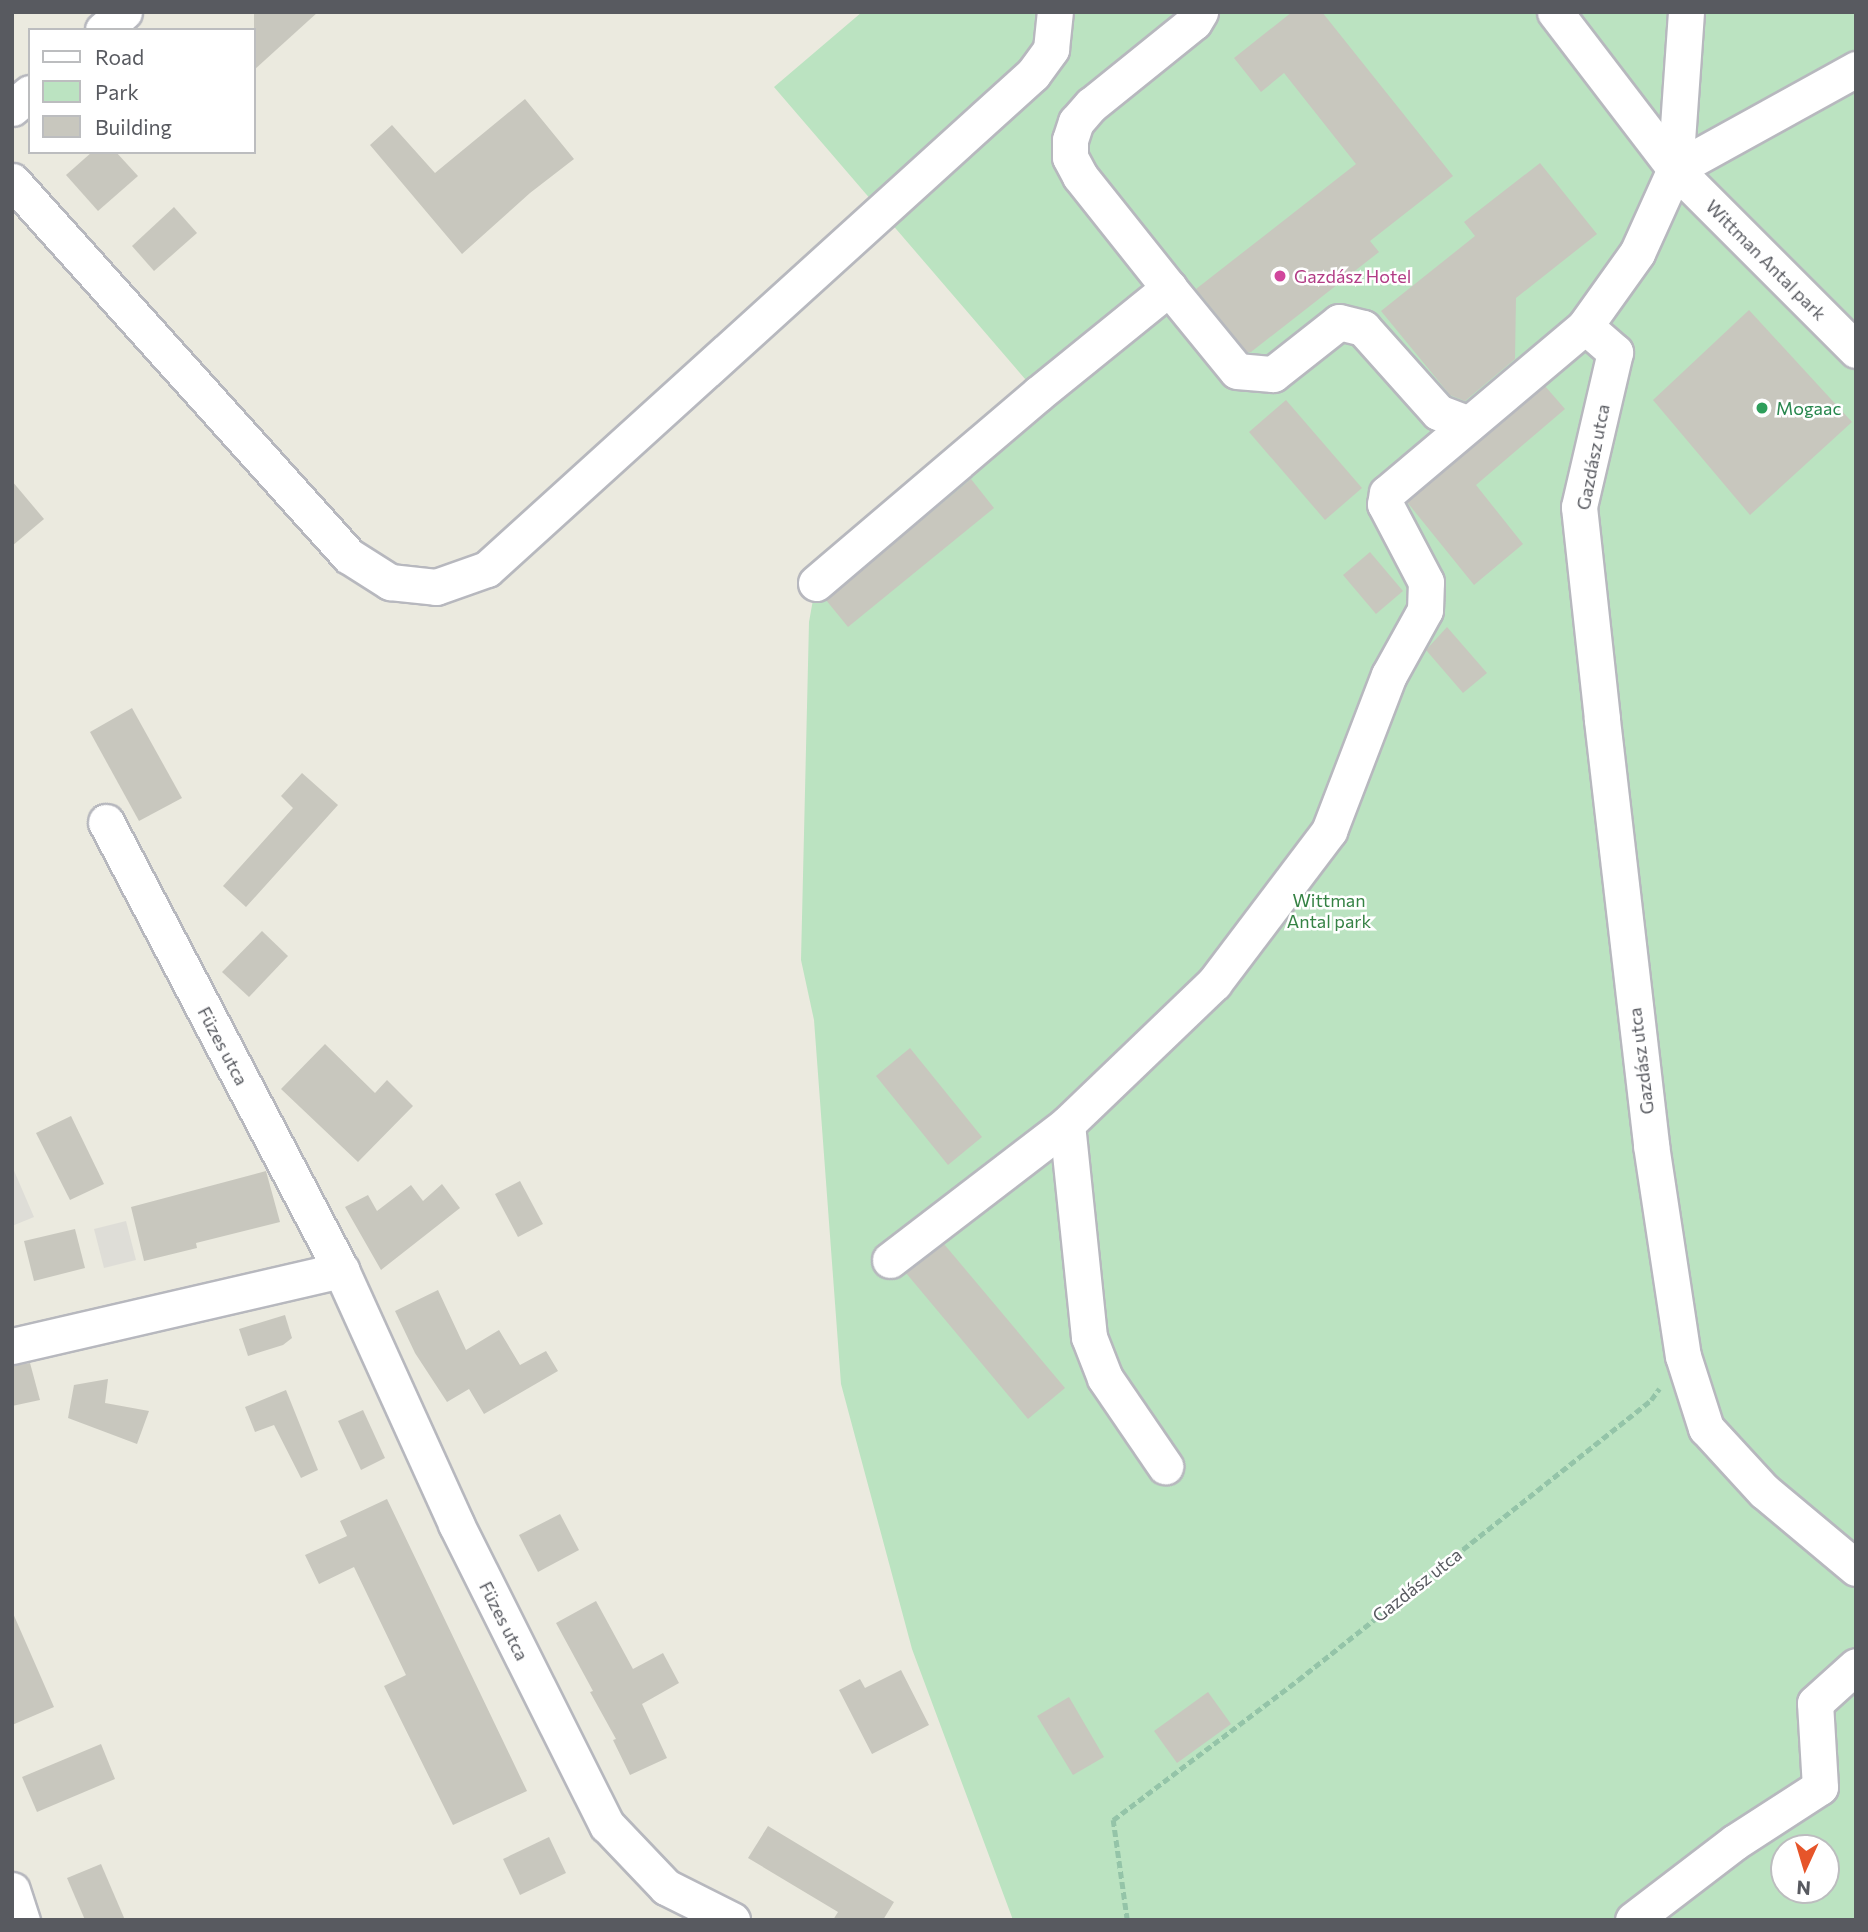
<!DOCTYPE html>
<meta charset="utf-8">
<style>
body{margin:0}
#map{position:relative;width:1868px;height:1932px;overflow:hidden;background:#ebeadf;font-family:Commissioner,sans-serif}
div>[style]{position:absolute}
.industrial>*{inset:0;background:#deddd7}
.green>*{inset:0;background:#bbe3c1}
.building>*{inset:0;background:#c8c7be}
.path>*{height:4.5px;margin-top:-2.25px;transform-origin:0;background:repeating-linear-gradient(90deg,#94c4a8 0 7px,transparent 0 10.5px)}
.roads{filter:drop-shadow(2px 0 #b7b8be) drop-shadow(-2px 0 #b7b8be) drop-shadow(0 2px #b7b8be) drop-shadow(0 -2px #b7b8be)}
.minor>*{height:35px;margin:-17.5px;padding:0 17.5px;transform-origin:17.5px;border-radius:17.5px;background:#fff}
.dots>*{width:19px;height:19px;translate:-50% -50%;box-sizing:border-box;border:4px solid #fff;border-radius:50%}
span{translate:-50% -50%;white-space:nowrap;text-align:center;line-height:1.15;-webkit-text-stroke:5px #fff;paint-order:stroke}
.street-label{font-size:18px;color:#585a60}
.hotel-label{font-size:18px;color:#b23c85}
.left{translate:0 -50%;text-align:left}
.leisure-label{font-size:18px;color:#27864d}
.park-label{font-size:18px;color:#358244}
.frame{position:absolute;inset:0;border:14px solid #585a60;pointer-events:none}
.legend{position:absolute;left:28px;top:28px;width:228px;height:126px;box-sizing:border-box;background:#fff;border:2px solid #bcbdbf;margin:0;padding:9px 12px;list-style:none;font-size:21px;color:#585a60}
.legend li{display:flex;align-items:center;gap:14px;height:35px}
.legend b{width:35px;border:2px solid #bcbdbf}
.north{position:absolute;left:1770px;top:1834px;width:70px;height:70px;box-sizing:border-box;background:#fff;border:2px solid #bcbdbf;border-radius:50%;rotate:184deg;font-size:19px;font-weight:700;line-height:28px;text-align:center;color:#585a60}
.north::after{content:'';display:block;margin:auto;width:24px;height:32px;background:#e6552a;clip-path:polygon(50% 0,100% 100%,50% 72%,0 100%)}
</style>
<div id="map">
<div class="industrial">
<i style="clip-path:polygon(12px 1166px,34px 1217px,12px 1226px)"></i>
<i style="clip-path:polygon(126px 1221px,136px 1260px,104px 1268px,94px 1229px)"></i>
</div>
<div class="green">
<i style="clip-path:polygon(evenodd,862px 12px,1856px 12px,1856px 1920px,1013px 1920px,912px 1649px,841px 1384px,814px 1020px,801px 960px,809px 622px,816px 583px,1038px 394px,774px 87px,862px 12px,1784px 1848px,1826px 1848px,1826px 1890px,1784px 1890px,1784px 1848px)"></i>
</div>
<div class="building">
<i style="clip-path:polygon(254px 12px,318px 12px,254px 70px)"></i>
<i style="clip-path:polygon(1292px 12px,1322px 12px,1453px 176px,1370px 241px,1379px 252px,1251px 352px,1247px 352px,1196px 289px,1356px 164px,1284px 73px,1261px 92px,1234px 58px)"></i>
<i style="clip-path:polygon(525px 99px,574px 159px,530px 193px,462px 254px,370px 145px,392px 125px,435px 173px)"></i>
<i style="clip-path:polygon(92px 152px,116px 152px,138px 176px,98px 211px,66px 175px)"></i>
<i style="clip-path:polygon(1540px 163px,1597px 234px,1516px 298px,1515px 359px,1465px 401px,1450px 395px,1381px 311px,1475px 236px,1464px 222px)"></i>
<i style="clip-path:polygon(174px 207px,197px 233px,154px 271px,132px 246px)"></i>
<i style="clip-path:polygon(1749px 310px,1852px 422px,1750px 515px,1653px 400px)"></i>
<i style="clip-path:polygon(1545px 386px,1565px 409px,1476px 485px,1523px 544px,1474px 585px,1407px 502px)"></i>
<i style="clip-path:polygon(1286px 400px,1362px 488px,1325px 520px,1249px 432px)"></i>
<i style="clip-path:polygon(971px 479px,994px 508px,848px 627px,826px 600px)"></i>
<i style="clip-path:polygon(12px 481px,44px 519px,12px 546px)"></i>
<i style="clip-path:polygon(1370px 552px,1403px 591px,1376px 614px,1343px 575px)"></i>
<i style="clip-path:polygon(1447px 627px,1487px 673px,1463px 693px,1426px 650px)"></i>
<i style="clip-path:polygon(132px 708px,182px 798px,139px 821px,90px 732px)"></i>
<i style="clip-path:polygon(302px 773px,338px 805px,246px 907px,223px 886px,293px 808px,281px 796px)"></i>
<i style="clip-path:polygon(262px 931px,288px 956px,249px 997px,222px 972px)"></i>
<i style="clip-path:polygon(325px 1044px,375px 1093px,387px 1080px,413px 1106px,358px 1162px,281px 1089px)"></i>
<i style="clip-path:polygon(910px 1048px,982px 1137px,948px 1165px,876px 1076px)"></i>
<i style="clip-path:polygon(71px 1116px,104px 1184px,70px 1200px,36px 1133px)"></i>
<i style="clip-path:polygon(266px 1171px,280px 1222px,196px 1243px,197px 1248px,144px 1261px,131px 1207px)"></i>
<i style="clip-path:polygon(520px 1181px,543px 1224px,518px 1237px,495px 1194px)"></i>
<i style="clip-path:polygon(442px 1184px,460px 1208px,381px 1270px,345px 1207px,368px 1195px,377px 1211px,411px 1185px,423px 1201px)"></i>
<i style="clip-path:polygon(75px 1229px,85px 1268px,34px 1281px,24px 1241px)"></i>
<i style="clip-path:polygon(944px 1244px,1065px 1388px,1028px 1419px,906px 1273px)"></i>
<i style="clip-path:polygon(438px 1290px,466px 1350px,499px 1330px,520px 1365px,546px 1351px,558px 1371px,484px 1414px,469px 1389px,447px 1402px,415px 1353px,395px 1311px)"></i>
<i style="clip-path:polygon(285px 1315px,292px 1338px,283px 1345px,248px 1356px,239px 1329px)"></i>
<i style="clip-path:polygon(30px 1363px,40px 1400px,12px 1406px,12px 1366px)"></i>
<i style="clip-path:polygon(108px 1379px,105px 1403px,149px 1411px,137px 1444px,68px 1418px,74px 1385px)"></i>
<i style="clip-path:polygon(286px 1390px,318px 1470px,301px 1478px,274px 1425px,255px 1432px,245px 1407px)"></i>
<i style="clip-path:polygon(363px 1410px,385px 1458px,361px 1470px,338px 1421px)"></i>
<i style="clip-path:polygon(387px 1499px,527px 1791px,453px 1825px,384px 1686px,406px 1675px,354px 1567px,319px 1584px,305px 1555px,347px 1536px,340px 1521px)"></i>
<i style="clip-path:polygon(560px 1514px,579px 1550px,538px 1572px,519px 1535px)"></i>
<i style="clip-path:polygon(596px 1601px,633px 1669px,663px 1653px,679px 1683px,642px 1704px,667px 1758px,630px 1775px,613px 1740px,616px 1739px,590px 1692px,593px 1691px,556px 1623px)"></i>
<i style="clip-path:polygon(12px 1611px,54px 1707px,12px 1725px)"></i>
<i style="clip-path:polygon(901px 1670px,929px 1725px,872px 1754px,839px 1690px,860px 1679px,865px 1688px)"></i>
<i style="clip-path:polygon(1208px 1692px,1231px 1724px,1177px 1763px,1154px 1731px)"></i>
<i style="clip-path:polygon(1069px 1697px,1104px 1757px,1073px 1775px,1037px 1716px)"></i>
<i style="clip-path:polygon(101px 1744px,115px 1779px,37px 1812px,22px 1777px)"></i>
<i style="clip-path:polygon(768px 1826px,894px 1902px,883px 1920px,833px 1920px,838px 1912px,748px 1858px)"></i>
<i style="clip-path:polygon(549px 1837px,566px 1873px,520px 1895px,503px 1859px)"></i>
<i style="clip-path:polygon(101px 1864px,125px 1920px,85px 1920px,67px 1878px)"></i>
</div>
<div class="path">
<i style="left:1127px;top:1920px;width:101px;rotate:-98deg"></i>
<i style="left:1113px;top:1820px;width:232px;rotate:-37.1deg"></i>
<i style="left:1298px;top:1680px;width:451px;rotate:-38.4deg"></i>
<i style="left:1651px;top:1400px;width:14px;rotate:-54deg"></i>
</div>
<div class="roads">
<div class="minor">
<i style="left:1555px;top:12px;width:198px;rotate:52.6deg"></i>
<i style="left:1675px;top:169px;width:256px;rotate:45deg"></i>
<i style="left:1686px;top:12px;width:157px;rotate:94deg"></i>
<i style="left:1675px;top:169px;width:92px;rotate:114.3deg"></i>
<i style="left:1637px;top:253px;width:90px;rotate:125.5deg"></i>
<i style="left:1585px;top:326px;width:40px;rotate:41deg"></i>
<i style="left:1615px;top:352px;width:159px;rotate:103.1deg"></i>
<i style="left:1579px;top:507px;width:214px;rotate:83.8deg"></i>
<i style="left:1602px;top:720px;width:428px;rotate:83.4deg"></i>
<i style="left:1651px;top:1145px;width:213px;rotate:81.4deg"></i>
<i style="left:1683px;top:1356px;width:76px;rotate:72.3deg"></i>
<i style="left:1706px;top:1428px;width:86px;rotate:47.4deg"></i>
<i style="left:1764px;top:1491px;width:120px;rotate:39.9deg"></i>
<i style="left:103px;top:30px;width:28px;rotate:-41deg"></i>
<i style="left:12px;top:108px;width:23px;rotate:-40deg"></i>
<i style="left:1675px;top:169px;width:207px;rotate:-28.9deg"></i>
<i style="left:12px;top:181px;width:504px;rotate:48.06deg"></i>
<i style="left:349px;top:556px;width:49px;rotate:32.4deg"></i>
<i style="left:390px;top:582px;width:46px;rotate:6.2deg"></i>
<i style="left:436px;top:587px;width:54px;rotate:-19.4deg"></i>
<i style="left:487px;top:569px;width:737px;rotate:-42.2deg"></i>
<i style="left:1033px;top:74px;width:31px;rotate:-54deg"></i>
<i style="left:1051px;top:49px;width:37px;rotate:-84deg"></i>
<i style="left:1169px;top:288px;width:107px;rotate:50.7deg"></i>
<i style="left:1237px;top:371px;width:36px;rotate:5deg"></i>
<i style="left:1273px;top:374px;width:84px;rotate:-38.2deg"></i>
<i style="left:1339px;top:322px;width:25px;rotate:14deg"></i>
<i style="left:1363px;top:328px;width:113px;rotate:48.2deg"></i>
<i style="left:1438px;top:412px;width:33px;rotate:21deg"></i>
<i style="left:816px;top:583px;width:292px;rotate:-40.4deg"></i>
<i style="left:1038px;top:394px;width:169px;rotate:-39deg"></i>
<i style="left:1169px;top:288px;width:143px;rotate:-128.5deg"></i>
<i style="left:1080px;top:176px;width:21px;rotate:-118deg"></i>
<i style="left:1070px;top:157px;width:17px;rotate:-90deg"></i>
<i style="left:1070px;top:140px;width:19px;rotate:-72deg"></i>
<i style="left:1076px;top:122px;width:23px;rotate:-49deg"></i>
<i style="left:1091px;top:105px;width:132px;rotate:-38.9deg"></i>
<i style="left:1194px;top:22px;width:12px;rotate:-59deg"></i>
<i style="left:106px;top:822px;width:506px;rotate:62.32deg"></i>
<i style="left:341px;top:1270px;width:279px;rotate:65.6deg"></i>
<i style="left:456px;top:1524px;width:337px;rotate:63.4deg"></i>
<i style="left:607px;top:1825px;width:86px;rotate:46.4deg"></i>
<i style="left:666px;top:1887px;width:74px;rotate:26.6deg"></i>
<i style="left:1067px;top:1124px;width:214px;rotate:84.1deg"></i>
<i style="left:1089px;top:1337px;width:44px;rotate:68.7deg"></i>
<i style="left:1105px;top:1378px;width:107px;rotate:55.7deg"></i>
<i style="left:890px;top:1260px;width:223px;rotate:-37.5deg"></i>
<i style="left:1067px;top:1124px;width:204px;rotate:-43.8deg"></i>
<i style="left:1214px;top:983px;width:191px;rotate:-52.9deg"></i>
<i style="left:1329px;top:831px;width:167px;rotate:-69deg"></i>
<i style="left:1389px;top:675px;width:74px;rotate:-61deg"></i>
<i style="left:1425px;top:610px;width:28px;rotate:-88deg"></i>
<i style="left:1426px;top:582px;width:88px;rotate:-117.7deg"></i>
<i style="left:1385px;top:504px;width:11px;rotate:-80deg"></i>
<i style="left:1387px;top:493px;width:259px;rotate:-40.1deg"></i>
<i style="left:12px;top:1346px;width:338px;rotate:-13deg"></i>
<i style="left:12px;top:1890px;width:32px;rotate:72deg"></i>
<i style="left:1633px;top:1920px;width:128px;rotate:-37.4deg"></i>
<i style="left:1735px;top:1842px;width:101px;rotate:-32.9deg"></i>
<i style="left:1820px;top:1787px;width:84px;rotate:-93.4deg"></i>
<i style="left:1815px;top:1703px;width:55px;rotate:-42.1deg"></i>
</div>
</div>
<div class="dots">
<i style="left:1280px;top:276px;background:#d1479c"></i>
<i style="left:1762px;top:408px;background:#2e9e5b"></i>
</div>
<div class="street-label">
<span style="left:1766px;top:260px;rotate:45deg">Wittman Antal park</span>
<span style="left:1593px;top:457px;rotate:-79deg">Gazdász utca</span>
<span style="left:223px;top:1046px;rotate:62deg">Füzes utca</span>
<span style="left:1641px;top:1061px;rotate:-97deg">Gazdász utca</span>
<span style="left:1417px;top:1585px;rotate:-38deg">Gazdász utca</span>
<span style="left:504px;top:1621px;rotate:63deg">Füzes utca</span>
</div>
<div class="hotel-label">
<span class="left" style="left:1294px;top:276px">Gazdász Hotel</span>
</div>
<div class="leisure-label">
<span class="left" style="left:1776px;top:408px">Mogaac</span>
</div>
<div class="park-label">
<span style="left:1329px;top:911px">Wittman<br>Antal park</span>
</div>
<div class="frame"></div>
<ul class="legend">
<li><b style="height:9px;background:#fff"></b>Road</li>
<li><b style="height:19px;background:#bbe3c1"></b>Park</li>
<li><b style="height:19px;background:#c8c7be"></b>Building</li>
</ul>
<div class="north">N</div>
</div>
